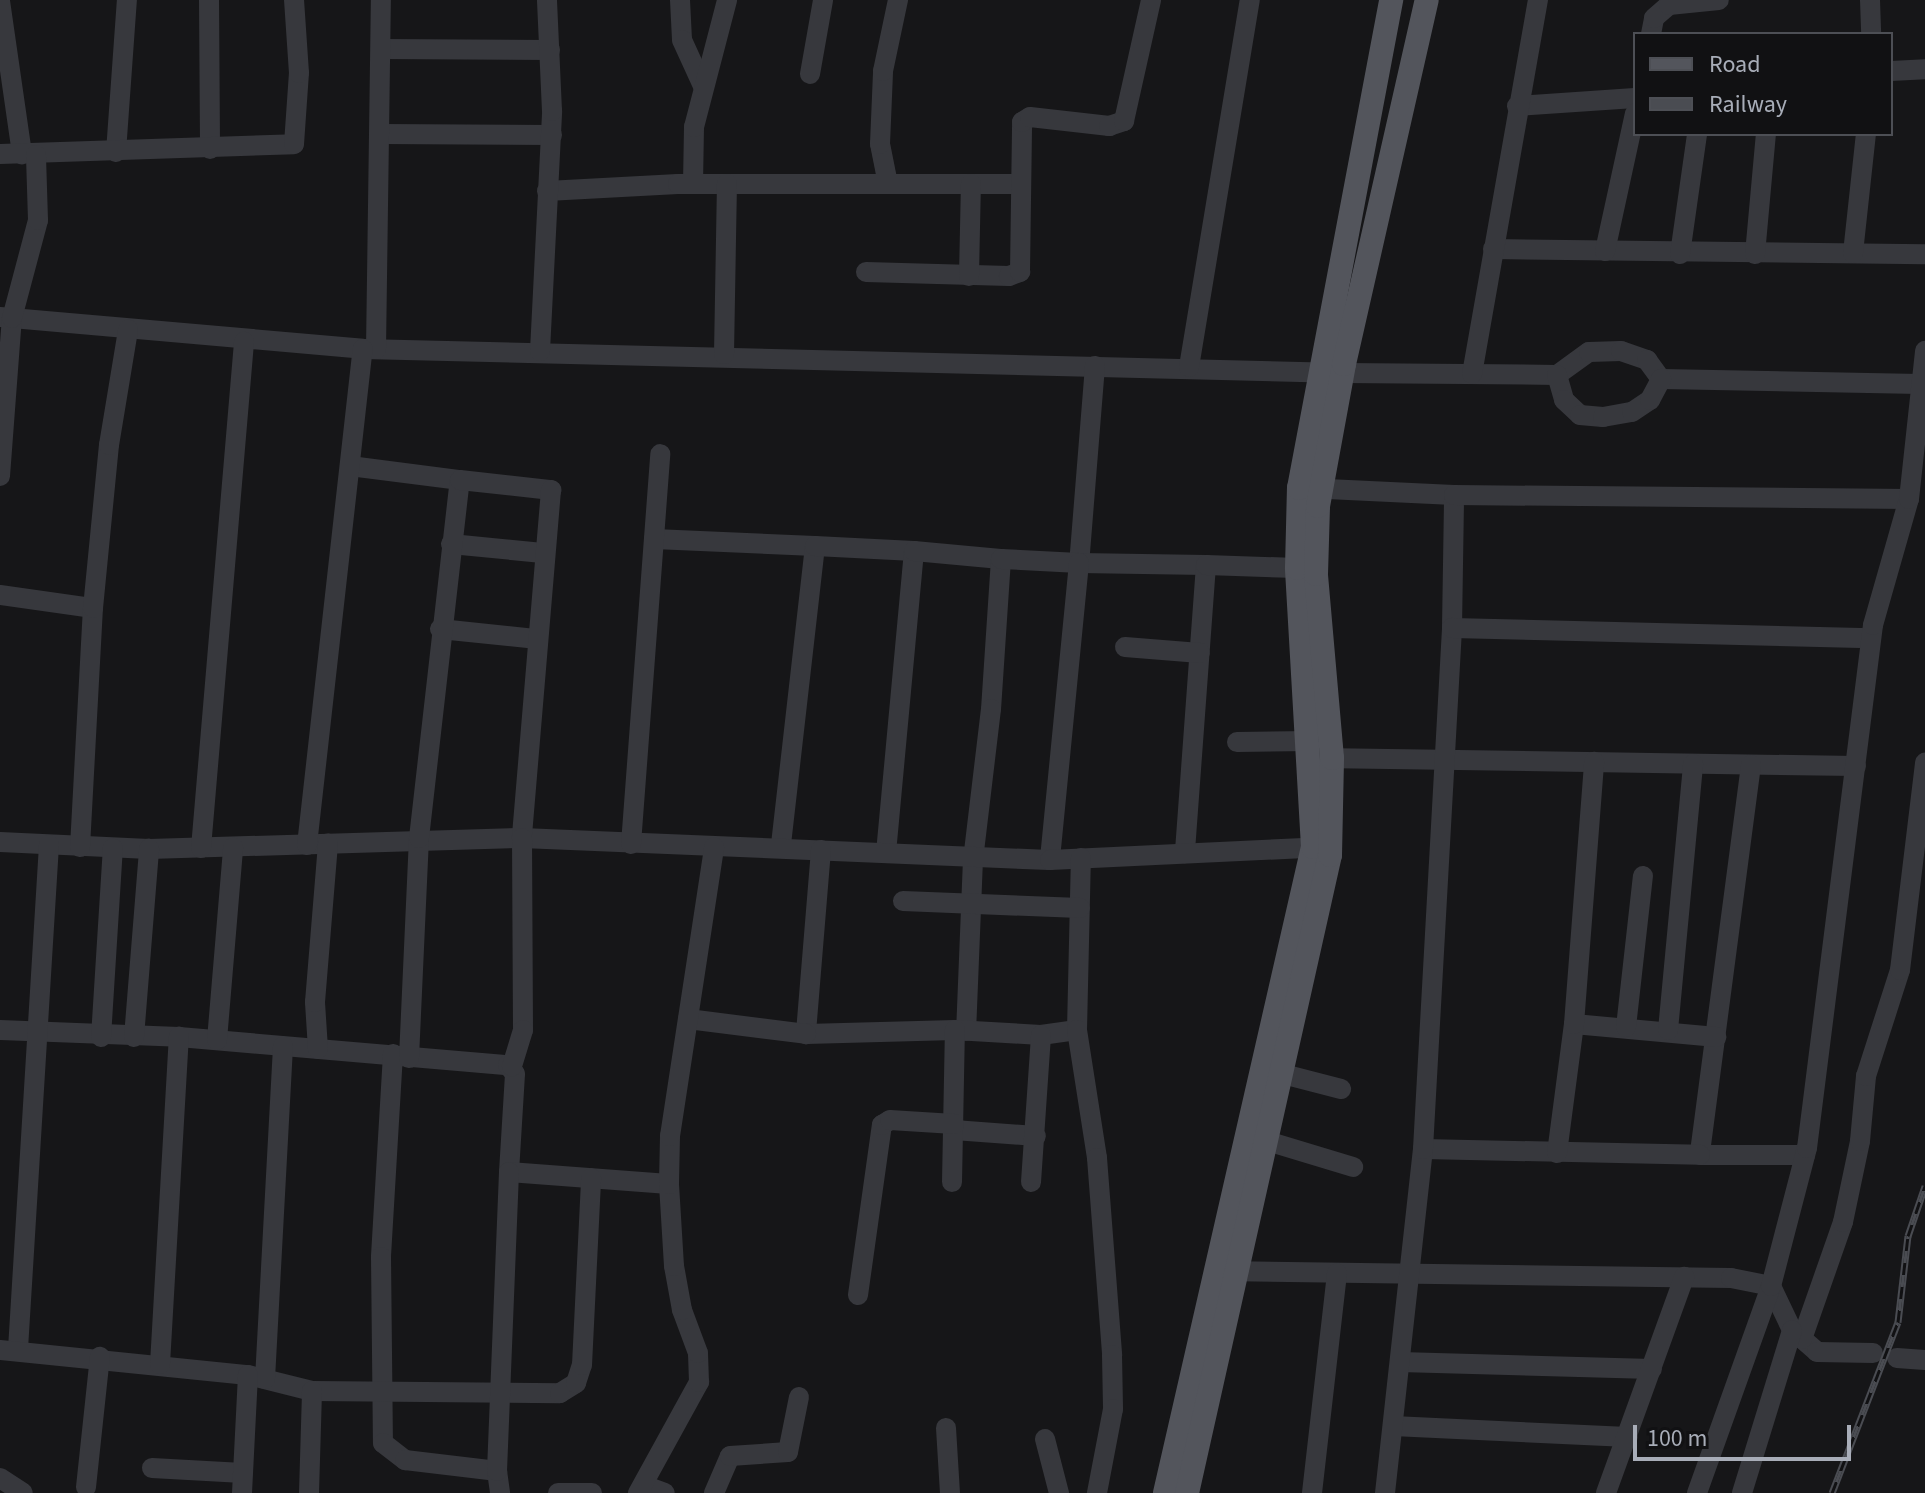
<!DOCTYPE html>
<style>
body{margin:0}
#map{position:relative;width:1925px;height:1493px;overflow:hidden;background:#161618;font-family:"Source Sans 3",sans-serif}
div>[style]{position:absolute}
.minor>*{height:20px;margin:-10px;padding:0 10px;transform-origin:10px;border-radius:10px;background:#37383d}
.major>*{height:24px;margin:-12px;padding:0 12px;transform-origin:12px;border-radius:12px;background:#53555c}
.rail>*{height:7px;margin-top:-3.5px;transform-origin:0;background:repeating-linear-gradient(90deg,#111113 0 12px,#4a4c52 0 24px);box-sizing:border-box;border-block:2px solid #4a4c52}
span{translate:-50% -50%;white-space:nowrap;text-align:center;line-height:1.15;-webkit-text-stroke:6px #111113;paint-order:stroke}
.legend{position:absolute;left:1633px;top:32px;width:260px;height:104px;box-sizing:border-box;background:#111113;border:2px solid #4d4f55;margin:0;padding:10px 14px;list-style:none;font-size:24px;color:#a8adb8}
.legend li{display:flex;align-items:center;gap:16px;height:40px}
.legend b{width:40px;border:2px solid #4d4f55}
.scale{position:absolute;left:1633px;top:1425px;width:218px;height:36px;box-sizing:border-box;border:4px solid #a8adb8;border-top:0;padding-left:10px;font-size:24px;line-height:28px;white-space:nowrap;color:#a8adb8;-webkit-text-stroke:6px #111113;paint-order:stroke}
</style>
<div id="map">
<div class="minor">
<i style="left:209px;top:0;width:149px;rotate:89.6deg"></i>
<i style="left:680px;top:0;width:40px;rotate:87.1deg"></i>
<i style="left:682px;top:40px;width:51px;rotate:65.5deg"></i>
<i style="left:1870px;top:0;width:34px;rotate:88deg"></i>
<i style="left:0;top:1px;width:155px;rotate:81.8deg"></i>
<i style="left:1651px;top:34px;width:16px;rotate:-79deg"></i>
<i style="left:1654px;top:18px;width:20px;rotate:-41deg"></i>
<i style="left:1669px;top:5px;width:50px;rotate:-5.7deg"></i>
<i style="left:381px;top:49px;width:169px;rotate:0.3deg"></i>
<i style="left:1891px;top:71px;width:34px;rotate:-3deg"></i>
<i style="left:810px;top:74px;width:75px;rotate:-80deg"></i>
<i style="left:1517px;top:106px;width:118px;rotate:-3.9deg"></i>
<i style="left:381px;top:134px;width:171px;rotate:0.3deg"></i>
<i style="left:116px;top:152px;width:152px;rotate:-85.9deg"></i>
<i style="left:0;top:154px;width:294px;rotate:-1.9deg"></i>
<i style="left:294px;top:144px;width:71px;rotate:-86deg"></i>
<i style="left:299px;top:73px;width:73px;rotate:-93.9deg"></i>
<i style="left:693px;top:184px;width:57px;rotate:-89deg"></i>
<i style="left:694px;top:127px;width:131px;rotate:-75.4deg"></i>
<i style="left:888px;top:184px;width:41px;rotate:-101.3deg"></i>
<i style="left:880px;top:144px;width:73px;rotate:-87.6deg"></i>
<i style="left:883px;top:71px;width:73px;rotate:-78.1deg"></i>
<i style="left:547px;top:191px;width:131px;rotate:-3.1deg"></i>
<i style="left:678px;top:184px;width:343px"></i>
<i style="left:1493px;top:249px;width:432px;rotate:0.7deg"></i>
<i style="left:1605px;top:251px;width:141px;rotate:-77.7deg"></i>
<i style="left:1853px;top:253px;width:120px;rotate:-83.8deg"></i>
<i style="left:1680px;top:254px;width:121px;rotate:-81.9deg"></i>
<i style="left:1755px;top:254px;width:121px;rotate:-84.8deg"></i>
<i style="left:866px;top:272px;width:143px;rotate:1.6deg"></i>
<i style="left:1009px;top:276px;width:12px;rotate:-20deg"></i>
<i style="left:1020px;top:272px;width:150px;rotate:-89.2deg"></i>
<i style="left:1022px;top:122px;width:9px;rotate:-32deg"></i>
<i style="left:1030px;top:117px;width:80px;rotate:6.5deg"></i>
<i style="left:1109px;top:126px;width:16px;rotate:-18deg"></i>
<i style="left:1124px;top:121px;width:124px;rotate:-77.4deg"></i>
<i style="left:969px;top:276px;width:92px;rotate:-88.8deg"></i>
<i style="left:0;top:317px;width:364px;rotate:5deg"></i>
<i style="left:363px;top:349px;width:979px;rotate:1.4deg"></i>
<i style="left:1342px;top:373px;width:215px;rotate:0.5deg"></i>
<i style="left:1557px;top:375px;width:39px;rotate:-36deg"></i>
<i style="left:1589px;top:352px;width:32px;rotate:-2deg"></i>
<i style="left:1621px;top:351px;width:28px;rotate:19deg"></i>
<i style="left:1647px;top:360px;width:24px;rotate:54deg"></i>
<i style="left:1661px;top:379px;width:259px;rotate:1.1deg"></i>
<i style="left:376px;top:349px;width:349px;rotate:-89.2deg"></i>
<i style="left:540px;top:351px;width:240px;rotate:-87.1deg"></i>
<i style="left:552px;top:111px;width:111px;rotate:-92.6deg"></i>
<i style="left:724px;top:354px;width:170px;rotate:-89deg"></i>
<i style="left:1095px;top:366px;width:198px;rotate:94.6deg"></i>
<i style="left:1079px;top:563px;width:127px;rotate:0.9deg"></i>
<i style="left:1206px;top:565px;width:289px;rotate:94.2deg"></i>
<i style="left:1189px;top:367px;width:372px;rotate:-80.6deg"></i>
<i style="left:1472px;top:374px;width:380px;rotate:-80deg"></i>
<i style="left:1557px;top:375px;width:26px;rotate:74deg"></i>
<i style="left:1564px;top:400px;width:22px;rotate:43deg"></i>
<i style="left:1580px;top:415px;width:23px;rotate:5deg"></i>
<i style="left:1603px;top:417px;width:29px;rotate:-10deg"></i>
<i style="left:1632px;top:412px;width:22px;rotate:-34deg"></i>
<i style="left:1650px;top:400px;width:24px;rotate:-62deg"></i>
<i style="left:350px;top:466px;width:111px;rotate:7.3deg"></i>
<i style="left:0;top:476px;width:158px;rotate:-85.7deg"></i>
<i style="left:12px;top:318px;width:101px;rotate:-75.1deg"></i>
<i style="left:38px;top:220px;width:65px;rotate:-91.8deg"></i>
<i style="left:1306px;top:488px;width:148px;rotate:2.7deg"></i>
<i style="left:654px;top:539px;width:161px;rotate:2.5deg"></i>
<i style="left:815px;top:546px;width:302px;rotate:96.5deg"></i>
<i style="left:451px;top:544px;width:92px;rotate:5.6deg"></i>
<i style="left:815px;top:546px;width:99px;rotate:2.9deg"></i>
<i style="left:914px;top:551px;width:303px;rotate:95.3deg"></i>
<i style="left:914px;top:551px;width:87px;rotate:5.3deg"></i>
<i style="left:1001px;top:559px;width:150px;rotate:93.8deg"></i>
<i style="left:991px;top:709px;width:151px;rotate:96.8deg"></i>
<i style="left:973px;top:859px;width:172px;rotate:92.3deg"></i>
<i style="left:1001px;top:559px;width:78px;rotate:2.9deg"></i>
<i style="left:1079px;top:563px;width:298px;rotate:95.6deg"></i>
<i style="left:1206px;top:565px;width:91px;rotate:1.9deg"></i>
<i style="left:0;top:595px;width:94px;rotate:8deg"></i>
<i style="left:1452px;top:628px;width:133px;rotate:-89.1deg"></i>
<i style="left:1454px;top:495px;width:455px;rotate:0.5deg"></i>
<i style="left:440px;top:629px;width:98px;rotate:5.9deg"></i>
<i style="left:1125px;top:647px;width:75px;rotate:4.6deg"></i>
<i style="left:1237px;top:742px;width:73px;rotate:-0.8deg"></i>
<i style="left:1320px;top:758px;width:536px;rotate:0.86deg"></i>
<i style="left:1751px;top:765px;width:393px;rotate:97.5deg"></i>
<i style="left:1700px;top:1155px;width:105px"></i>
<i style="left:0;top:842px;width:149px;rotate:2.7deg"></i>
<i style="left:149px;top:849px;width:373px;rotate:-1.7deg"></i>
<i style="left:522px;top:838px;width:528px;rotate:2.39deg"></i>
<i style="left:1050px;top:860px;width:276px;rotate:-2.7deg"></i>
<i style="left:631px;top:844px;width:391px;rotate:-85.7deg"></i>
<i style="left:307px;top:845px;width:499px;rotate:-83.6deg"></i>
<i style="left:80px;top:847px;width:239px;rotate:-86.9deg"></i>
<i style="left:93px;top:608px;width:164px;rotate:-84.4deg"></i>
<i style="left:109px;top:445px;width:117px;rotate:-80.6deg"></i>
<i style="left:201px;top:848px;width:508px;rotate:-85.14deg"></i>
<i style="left:821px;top:850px;width:185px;rotate:94.7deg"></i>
<i style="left:806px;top:1034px;width:149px;rotate:-1.5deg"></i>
<i style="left:955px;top:1030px;width:86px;rotate:3.3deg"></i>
<i style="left:1041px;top:1035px;width:36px;rotate:-8deg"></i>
<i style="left:1077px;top:1030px;width:172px;rotate:-88.7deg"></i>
<i style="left:903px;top:901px;width:177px;rotate:2.3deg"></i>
<i style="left:688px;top:1019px;width:119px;rotate:7.2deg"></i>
<i style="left:1574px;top:1024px;width:143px;rotate:5.2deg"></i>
<i style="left:1626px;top:1027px;width:152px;rotate:-83.6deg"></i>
<i style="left:0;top:1030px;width:179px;rotate:2.2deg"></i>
<i style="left:179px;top:1037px;width:330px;rotate:4.9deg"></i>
<i style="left:508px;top:1065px;width:11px;rotate:52deg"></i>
<i style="left:515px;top:1074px;width:98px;rotate:93.5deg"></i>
<i style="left:509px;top:1172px;width:160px;rotate:4.3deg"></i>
<i style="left:1077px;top:1030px;width:130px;rotate:81.1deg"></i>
<i style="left:1097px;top:1158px;width:198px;rotate:85.6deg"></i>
<i style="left:1112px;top:1355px;width:54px;rotate:88.9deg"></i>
<i style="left:1113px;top:1409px;width:86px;rotate:100.8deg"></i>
<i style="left:1668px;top:1030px;width:267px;rotate:-84.6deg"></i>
<i style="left:101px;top:1037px;width:189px;rotate:-86.4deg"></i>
<i style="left:134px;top:1037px;width:189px;rotate:-85.4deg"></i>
<i style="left:217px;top:1040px;width:193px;rotate:-85.2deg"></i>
<i style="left:318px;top:1049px;width:47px;rotate:-93.7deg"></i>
<i style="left:315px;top:1002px;width:159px;rotate:-85.3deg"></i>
<i style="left:393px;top:1054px;width:203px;rotate:93.4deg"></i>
<i style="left:381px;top:1257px;width:186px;rotate:89.4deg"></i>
<i style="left:383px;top:1443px;width:28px;rotate:38deg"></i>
<i style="left:405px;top:1460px;width:93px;rotate:6.8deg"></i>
<i style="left:497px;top:1471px;width:22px;rotate:82deg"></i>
<i style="left:409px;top:1058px;width:220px;rotate:-87.4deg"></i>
<i style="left:419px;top:838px;width:360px;rotate:-83.5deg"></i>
<i style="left:460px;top:480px;width:92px;rotate:6.3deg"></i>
<i style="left:551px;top:490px;width:349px;rotate:94.8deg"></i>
<i style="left:522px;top:838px;width:192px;rotate:89.7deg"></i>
<i style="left:523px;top:1030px;width:38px;rotate:107deg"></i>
<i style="left:1283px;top:1074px;width:60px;rotate:14.5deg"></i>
<i style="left:954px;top:1130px;width:82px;rotate:4.2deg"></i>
<i style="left:1267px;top:1141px;width:90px;rotate:16.8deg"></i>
<i style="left:1423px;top:1149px;width:277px;rotate:1.2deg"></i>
<i style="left:1557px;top:1153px;width:130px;rotate:-82.5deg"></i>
<i style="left:1574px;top:1024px;width:263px;rotate:-85.6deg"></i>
<i style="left:952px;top:1182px;width:152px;rotate:-88.9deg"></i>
<i style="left:1031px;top:1182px;width:147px;rotate:-86.1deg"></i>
<i style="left:1222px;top:1271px;width:509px;rotate:0.79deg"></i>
<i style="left:1731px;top:1278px;width:41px;rotate:11.3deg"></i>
<i style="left:1771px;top:1286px;width:49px;rotate:64.5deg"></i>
<i style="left:1792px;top:1330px;width:33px;rotate:41deg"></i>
<i style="left:1817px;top:1352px;width:56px;rotate:1deg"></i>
<i style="left:858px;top:1295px;width:172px;rotate:-82deg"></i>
<i style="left:882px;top:1125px;width:9px;rotate:-32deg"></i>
<i style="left:890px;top:1120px;width:64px;rotate:3.6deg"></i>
<i style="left:1802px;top:1339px;width:124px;rotate:-70.7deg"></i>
<i style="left:1843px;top:1222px;width:83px;rotate:-78.1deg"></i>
<i style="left:1860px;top:1141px;width:65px;rotate:-84.7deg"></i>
<i style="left:1866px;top:1076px;width:111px;rotate:-72.2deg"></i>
<i style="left:1900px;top:970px;width:209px;rotate:-83.1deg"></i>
<i style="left:18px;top:1349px;width:505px;rotate:-86.48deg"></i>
<i style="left:0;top:1350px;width:249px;rotate:5.8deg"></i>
<i style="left:248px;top:1375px;width:66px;rotate:14deg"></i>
<i style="left:312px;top:1391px;width:248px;rotate:0.5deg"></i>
<i style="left:560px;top:1393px;width:19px;rotate:-32deg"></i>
<i style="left:576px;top:1383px;width:19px;rotate:-72deg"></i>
<i style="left:582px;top:1365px;width:187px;rotate:-87.2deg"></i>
<i style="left:1897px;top:1358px;width:28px;rotate:4deg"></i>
<i style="left:1400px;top:1362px;width:252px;rotate:1.6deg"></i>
<i style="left:160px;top:1364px;width:328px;rotate:-86.7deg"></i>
<i style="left:265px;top:1379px;width:333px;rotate:-86.9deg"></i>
<i style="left:1393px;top:1426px;width:235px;rotate:2.7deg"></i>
<i style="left:946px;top:1428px;width:65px;rotate:86.5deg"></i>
<i style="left:1045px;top:1439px;width:56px;rotate:75.5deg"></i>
<i style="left:152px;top:1468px;width:91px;rotate:3.1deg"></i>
<i style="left:497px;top:1471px;width:299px;rotate:-87.7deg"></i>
<i style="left:0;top:1478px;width:27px;rotate:33deg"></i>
<i style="left:643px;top:1485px;width:23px;rotate:20deg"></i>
<i style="left:86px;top:1487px;width:131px;rotate:-83.9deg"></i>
<i style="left:242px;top:1493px;width:118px;rotate:-87.1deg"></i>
<i style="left:309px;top:1493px;width:102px;rotate:-88.3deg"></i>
<i style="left:558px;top:1493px;width:34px"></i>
<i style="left:638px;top:1493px;width:127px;rotate:-61.2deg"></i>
<i style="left:699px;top:1382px;width:29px;rotate:-92deg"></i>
<i style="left:698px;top:1353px;width:46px;rotate:-110.4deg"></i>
<i style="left:682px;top:1310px;width:45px;rotate:-100.3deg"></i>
<i style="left:674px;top:1266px;width:82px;rotate:-93.5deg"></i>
<i style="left:669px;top:1184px;width:48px;rotate:-88.8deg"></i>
<i style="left:670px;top:1136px;width:292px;rotate:-81.3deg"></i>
<i style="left:714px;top:1493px;width:40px;rotate:-66.6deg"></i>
<i style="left:730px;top:1456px;width:58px;rotate:-3.9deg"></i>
<i style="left:788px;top:1452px;width:56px;rotate:-78.7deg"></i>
<i style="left:1312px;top:1493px;width:221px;rotate:-83.5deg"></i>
<i style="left:1385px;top:1493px;width:346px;rotate:-83.7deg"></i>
<i style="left:1423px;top:1149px;width:522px;rotate:-86.81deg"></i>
<i style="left:1452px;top:628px;width:419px;rotate:1.4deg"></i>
<i style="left:1606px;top:1493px;width:230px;rotate:-70.1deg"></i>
<i style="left:1697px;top:1493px;width:220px;rotate:-70.3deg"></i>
<i style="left:1771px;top:1286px;width:143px;rotate:-75.4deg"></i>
<i style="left:1807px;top:1148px;width:527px;rotate:-82.81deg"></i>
<i style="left:1873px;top:625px;width:131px;rotate:-74.1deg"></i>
<i style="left:1909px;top:499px;width:149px;rotate:-83.8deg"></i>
<i style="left:1742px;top:1493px;width:170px;rotate:-72.9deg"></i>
</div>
<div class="major">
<i style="left:1165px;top:1493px;width:663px;rotate:-77.1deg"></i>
<i style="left:1313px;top:847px;width:279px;rotate:-93.3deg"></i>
<i style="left:1297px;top:568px;width:80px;rotate:-88.6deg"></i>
<i style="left:1299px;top:488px;width:497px;rotate:-79.3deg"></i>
<i style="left:1187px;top:1493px;width:654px;rotate:-77.37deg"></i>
<i style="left:1330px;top:855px;width:97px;rotate:-88.8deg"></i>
<i style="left:1332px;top:758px;width:185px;rotate:-95deg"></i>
<i style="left:1316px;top:574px;width:68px;rotate:-88.3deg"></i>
<i style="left:1318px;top:506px;width:144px;rotate:-79.6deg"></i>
<i style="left:1344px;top:364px;width:373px;rotate:-77.2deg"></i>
</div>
<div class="rail">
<i style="left:1832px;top:1493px;width:183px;rotate:-68.9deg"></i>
<i style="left:1898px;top:1322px;width:87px;rotate:-83.4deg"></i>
<i style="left:1908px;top:1236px;width:53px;rotate:-71.2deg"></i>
</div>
<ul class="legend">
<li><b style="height:10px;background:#53555c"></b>Road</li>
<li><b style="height:10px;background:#4a4c52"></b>Railway</li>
</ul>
<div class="scale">100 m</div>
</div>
